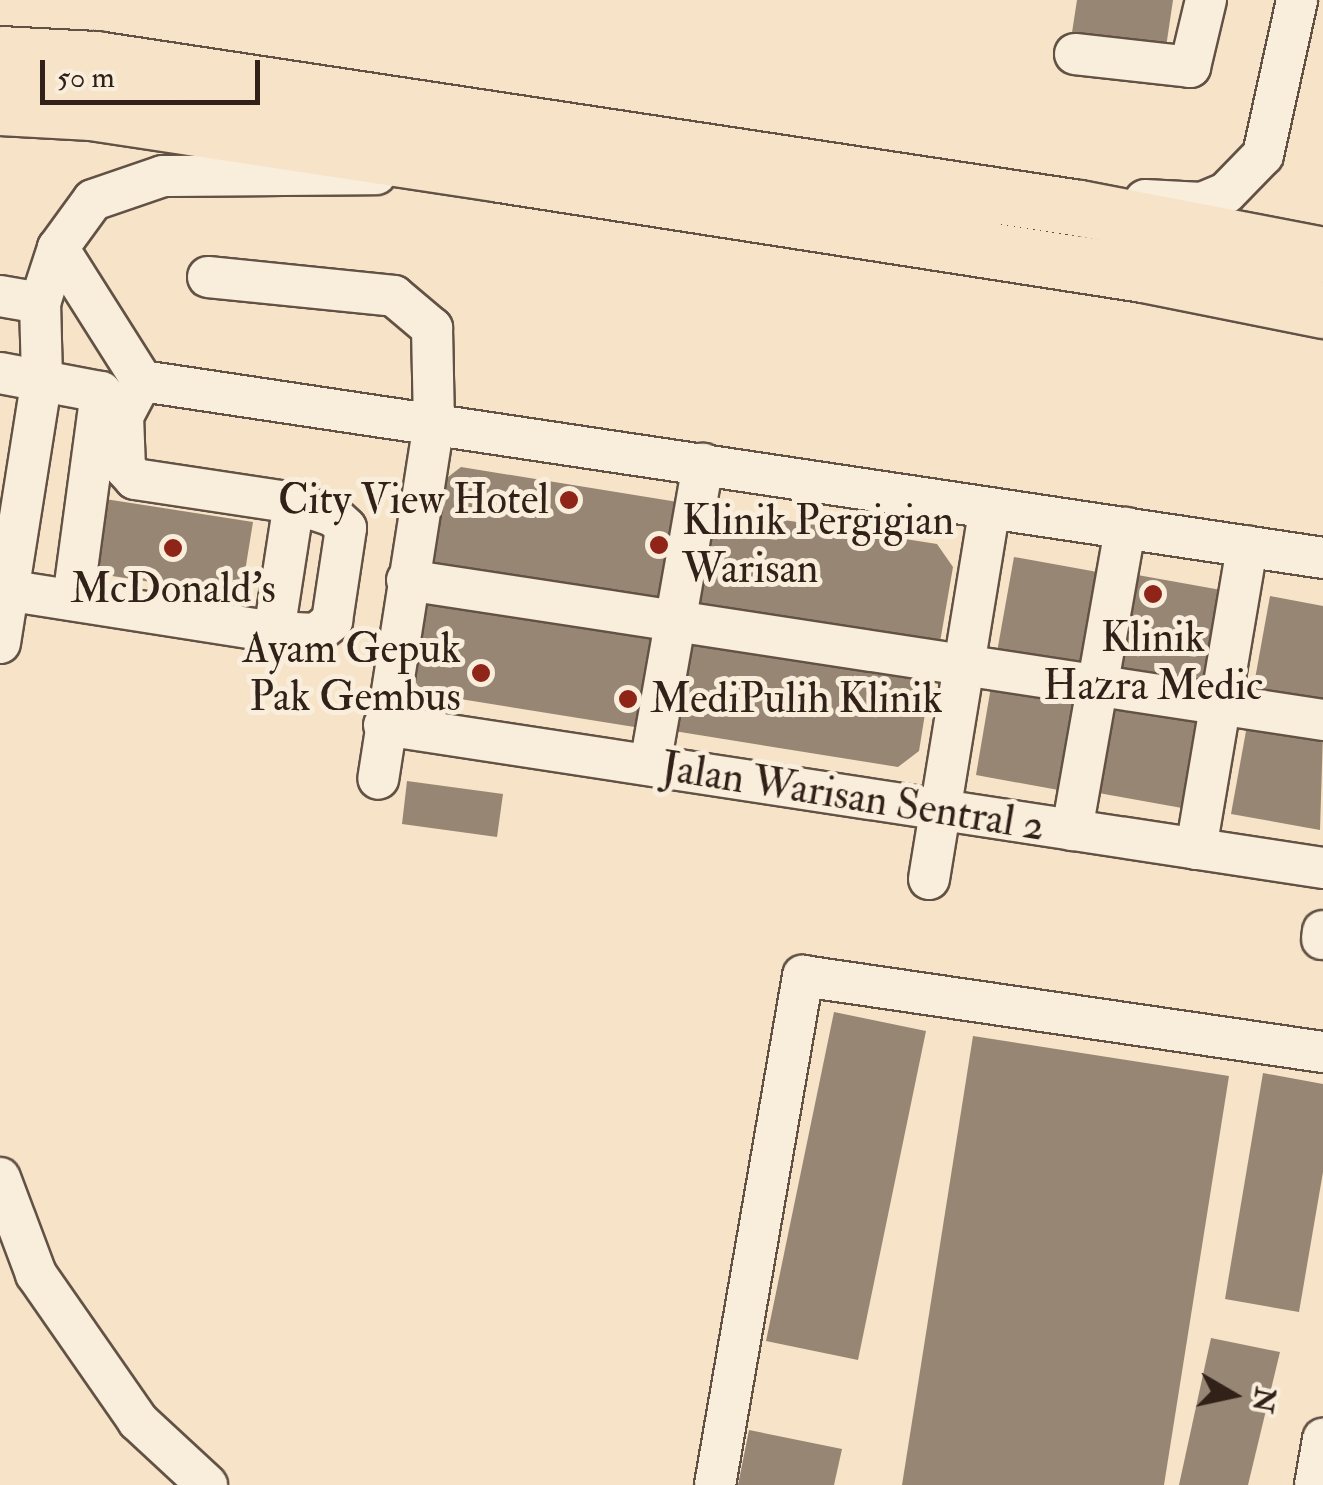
<!DOCTYPE html>
<style>
body{margin:0}
#map{position:relative;width:1323px;height:1485px;overflow:hidden;background:#f6e3c8;font-family:"IM FELL Double Pica",serif}
div>[style]{position:absolute}
.building>*{inset:0;background:#978674}
.roads{filter:drop-shadow(2px 0 #625245) drop-shadow(-2px 0 #625245) drop-shadow(0 2px #625245) drop-shadow(0 -2px #625245)}
.minor>*{height:40px;margin:-20px;padding:0 20px;transform-origin:20px;border-radius:20px;background:#f9eddb}
.highway>*{height:55px;margin:-27.5px;padding:0 27.5px;transform-origin:27.5px;border-radius:27.5px;background:#f6e3c8}
.dots>*{width:28px;height:28px;translate:-50% -50%;box-sizing:border-box;border:5px solid #f9eddb;border-radius:50%}
span{translate:-50% -50%;white-space:nowrap;text-align:center;line-height:1.15;-webkit-text-stroke:10px #f9eddb;paint-order:stroke}
.poi-label{font-size:42px;color:#312119}
.right{translate:-100% -50%;text-align:right}
.left{translate:0 -50%;text-align:left}
.street-label{font-size:42px;color:#312119}
.north{position:absolute;left:1183px;top:1345px;width:100px;height:100px;-webkit-text-stroke:8px #f9eddb;paint-order:stroke;rotate:99deg;font-size:28px;font-weight:700;line-height:40px;text-align:center;color:#312119}
.north::after{content:'';display:block;margin:auto;width:35px;height:45px;background:#312119;clip-path:polygon(50% 0,100% 100%,50% 72%,0 100%)}
.scale{position:absolute;left:40px;top:60px;width:220px;height:45px;box-sizing:border-box;border:5px solid #312119;border-top:0;padding-left:12px;font-size:30px;line-height:35px;white-space:nowrap;color:#312119;-webkit-text-stroke:8px #f9eddb;paint-order:stroke}
</style>
<div id="map">
<div class="building">
<i style="clip-path:polygon(1077px 0,1173px 0,1165px 54px,1071px 39px)"></i>
<i style="clip-path:polygon(461px 467px,684px 503px,667px 604px,426px 565px,439px 484px)"></i>
<i style="clip-path:polygon(105px 499px,253px 522px,241px 596px,93px 573px)"></i>
<i style="clip-path:polygon(714px 509px,937px 544px,953px 567px,939px 648px,698px 610px)"></i>
<i style="clip-path:polygon(1014px 557px,1103px 573px,1086px 668px,997px 652px)"></i>
<i style="clip-path:polygon(1132px 574px,1221px 590px,1204px 685px,1114px 669px)"></i>
<i style="clip-path:polygon(421px 590px,662px 629px,647px 729px,423px 693px,408px 671px)"></i>
<i style="clip-path:polygon(1270px 596px,1323px 606px,1323px 704px,1253px 690px)"></i>
<i style="clip-path:polygon(691px 631px,932px 670px,919px 751px,898px 767px,674px 731px)"></i>
<i style="clip-path:polygon(992px 681px,1082px 697px,1064px 791px,976px 775px)"></i>
<i style="clip-path:polygon(1110px 698px,1199px 714px,1182px 808px,1093px 792px)"></i>
<i style="clip-path:polygon(1248px 720px,1323px 733px,1320px 830px,1231px 814px)"></i>
<i style="clip-path:polygon(407px 781px,503px 794px,497px 837px,402px 824px)"></i>
<i style="clip-path:polygon(834px 1012px,926px 1031px,858px 1360px,766px 1341px)"></i>
<i style="clip-path:polygon(973px 1036px,1229px 1076px,1164px 1485px,902px 1485px)"></i>
<i style="clip-path:polygon(1263px 1073px,1323px 1084px,1323px 1172px,1299px 1312px,1225px 1299px)"></i>
<i style="clip-path:polygon(1211px 1338px,1280px 1352px,1248px 1485px,1179px 1485px)"></i>
<i style="clip-path:polygon(749px 1430px,842px 1449px,834px 1485px,738px 1485px)"></i>
</div>
<div class="roads">
<div class="minor">
<i style="left:1075px;top:54px;width:116px;rotate:6.4deg"></i>
<i style="left:1190px;top:67px;width:69px;rotate:-76.6deg"></i>
<i style="left:1145px;top:200px;width:57px;rotate:3deg"></i>
<i style="left:1202px;top:203px;width:26px;rotate:-23deg"></i>
<i style="left:1226px;top:193px;width:53px;rotate:-45.8deg"></i>
<i style="left:1263px;top:155px;width:159px;rotate:-77.6deg"></i>
<i style="left:58px;top:248px;width:157px;rotate:57.7deg"></i>
<i style="left:208px;top:277px;width:187px;rotate:5.8deg"></i>
<i style="left:394px;top:296px;width:50px;rotate:40.1deg"></i>
<i style="left:432px;top:328px;width:95px;rotate:88.8deg"></i>
<i style="left:434px;top:423px;width:360px;rotate:98.9deg"></i>
<i style="left:0;top:296px;width:41px;rotate:9.9deg"></i>
<i style="left:0;top:373px;width:103px;rotate:10.7deg"></i>
<i style="left:101px;top:392px;width:210px;rotate:97.7deg"></i>
<i style="left:142px;top:381px;width:1194px;rotate:8.52deg"></i>
<i style="left:407px;top:580px;width:927px;rotate:8.69deg"></i>
<i style="left:12px;top:591px;width:265px;rotate:8.9deg"></i>
<i style="left:274px;top:632px;width:42px;rotate:2.7deg"></i>
<i style="left:316px;top:634px;width:21px;rotate:-39deg"></i>
<i style="left:332px;top:621px;width:94px;rotate:-81.4deg"></i>
<i style="left:346px;top:528px;width:18px;rotate:-137deg"></i>
<i style="left:333px;top:516px;width:41px;rotate:-161.6deg"></i>
<i style="left:294px;top:503px;width:161px;rotate:-171.4deg"></i>
<i style="left:135px;top:479px;width:15px;rotate:-132deg"></i>
<i style="left:125px;top:468px;width:52px;rotate:-92.2deg"></i>
<i style="left:123px;top:416px;width:40px;rotate:-62deg"></i>
<i style="left:274px;top:632px;width:131px;rotate:-81.2deg"></i>
<i style="left:0;top:643px;width:268px;rotate:-81deg"></i>
<i style="left:42px;top:378px;width:75px;rotate:-91.5deg"></i>
<i style="left:40px;top:303px;width:58px;rotate:-71.9deg"></i>
<i style="left:58px;top:248px;width:59px;rotate:-53.9deg"></i>
<i style="left:93px;top:200px;width:74px;rotate:-18.9deg"></i>
<i style="left:163px;top:176px;width:213px;rotate:-0.5deg"></i>
<i style="left:384px;top:725px;width:950px;rotate:8.66deg"></i>
<i style="left:650px;top:765px;width:306px;rotate:-80deg"></i>
<i style="left:1072px;top:830px;width:307px;rotate:-80deg"></i>
<i style="left:1196px;top:849px;width:307px;rotate:-80.4deg"></i>
<i style="left:929px;top:879px;width:376px;rotate:-80.7deg"></i>
<i style="left:1322px;top:939px;width:8px;rotate:-83deg"></i>
<i style="left:0;top:1178px;width:103px;rotate:69.4deg"></i>
<i style="left:36px;top:1274px;width:179px;rotate:55.2deg"></i>
<i style="left:138px;top:1421px;width:94px;rotate:42.8deg"></i>
<i style="left:715px;top:1485px;width:517px;rotate:-80.19deg"></i>
<i style="left:803px;top:976px;width:526px;rotate:8.32deg"></i>
<i style="left:1315px;top:1485px;width:47px;rotate:-80.1deg"></i>
</div>
<div class="highway">
<i style="left:0;top:54px;width:95px;rotate:3deg"></i>
<i style="left:95px;top:59px;width:995px;rotate:8.61deg"></i>
<i style="left:1079px;top:208px;width:248px;rotate:10.9deg"></i>
<i style="left:0;top:107px;width:91px;rotate:3.1deg"></i>
<i style="left:91px;top:112px;width:414px;rotate:8.6deg"></i>
<i style="left:500px;top:174px;width:651px;rotate:8.84deg"></i>
<i style="left:1143px;top:274px;width:184px;rotate:11.3deg"></i>
</div>
</div>
<div class="dots">
<i style="left:569px;top:500px;background:#8f2418"></i>
<i style="left:659px;top:545px;background:#8f2418"></i>
<i style="left:173px;top:548px;background:#8f2418"></i>
<i style="left:1153px;top:594px;background:#8f2418"></i>
<i style="left:481px;top:673px;background:#8f2418"></i>
<i style="left:628px;top:699px;background:#8f2418"></i>
</div>
<div class="poi-label">
<span class="right" style="left:549px;top:500px">City View Hotel</span>
<span class="left" style="left:682px;top:545px">Klinik Pergigian<br>Warisan</span>
<span style="left:173px;top:589px">McDonald's</span>
<span style="left:1153px;top:662px">Klinik<br>Hazra Medic</span>
<span class="right" style="left:461px;top:673px">Ayam Gepuk<br>Pak Gembus</span>
<span class="left" style="left:650px;top:699px">MediPulih Klinik</span>
</div>
<div class="street-label">
<span style="left:853px;top:797px;rotate:9deg">Jalan Warisan Sentral 2</span>
</div>
<div class="north">N</div>
<div class="scale">50 m</div>
</div>
